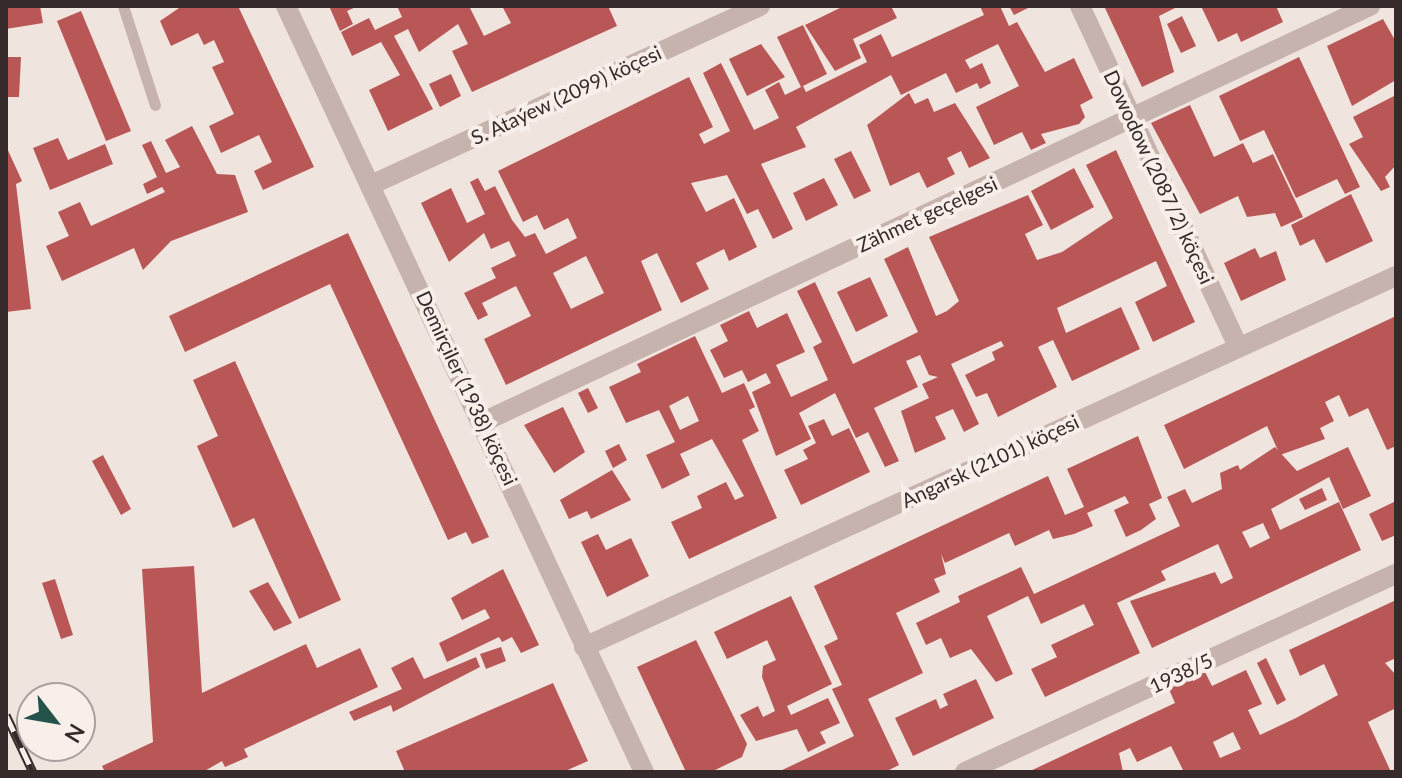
<!DOCTYPE html>
<meta charset="utf-8">
<style>
body{margin:0}
#map{position:relative;width:1402px;height:778px;overflow:hidden;background:#f0e4df;font-family:Lato,sans-serif}
div>[style]{position:absolute}
.building>*{inset:0;background:#b85756}
.service>*{height:11px;margin:-5.5px;padding:0 5.5px;transform-origin:5.5px;border-radius:5.5px;background:#c7b3ad}
.minor>*{height:20px;margin:-10px;padding:0 10px;transform-origin:10px;border-radius:10px;background:#c7b3ad}
.rail>*{height:9px;margin-top:-4.5px;transform-origin:0;background:repeating-linear-gradient(90deg,#f8efeb 0 18px,#362b2a 0 36px);box-sizing:border-box;border-block:2px solid #362b2a}
span{translate:-50% -50%;white-space:nowrap;text-align:center;line-height:1.15;-webkit-text-stroke:8px #f8efeb;paint-order:stroke}
.street-label{font-size:20px;color:#362b2a}
.frame{position:absolute;inset:0;border:8px solid #362b2a;pointer-events:none}
.north{position:absolute;left:16px;top:682px;width:80px;height:80px;box-sizing:border-box;background:#f8efeb;border:2px solid #aaa19e;border-radius:50%;rotate:121deg;font-size:22px;font-weight:700;line-height:32px;text-align:center;color:#362b2a}
.north::after{content:'';display:block;margin:auto;width:28px;height:36px;background:#25534b;clip-path:polygon(50% 0,100% 100%,50% 72%,0 100%)}
</style>
<div id="map">
<div class="building">
<i style="clip-path:polygon(6px 6px,40px 6px,43px 23px,6px 29px)"></i>
<i style="clip-path:polygon(182px 6px,238px 6px,314px 167px,263px 190px,254px 171px,272px 162px,259px 135px,221px 153px,209px 126px,234px 114px,212px 67px,224px 62px,214px 40px,204px 45px,198px 33px,171px 46px,160px 21px)"></i>
<i style="clip-path:polygon(329px 6px,358px 6px,347px 11px,353px 24px,340px 31px)"></i>
<i style="clip-path:polygon(397px 6px,469px 6px,484px 36px,511px 23px,502px 6px,608px 6px,617px 26px,472px 92px,452px 51px,468px 44px,458px 24px,419px 52px,408px 29px,394px 36px,433px 109px,388px 131px,369px 90px,400px 75px,381px 42px,352px 56px,341px 32px,369px 18px,375px 30px,402px 17px)"></i>
<i style="clip-path:polygon(844px 6px,891px 6px,897px 18px,853px 39px,861px 58px,835px 71px,805px 25px)"></i>
<i style="clip-path:polygon(evenodd,980px 6px,1000px 6px,1009px 26px,1017px 22px,1045px 72px,1074px 58px,1093px 98px,1080px 105px,1085px 117px,1079px 124px,1041px 134px,1046px 143px,1031px 150px,1022px 132px,994px 145px,976px 107px,1019px 86px,998px 44px,965px 60px,970px 69px,982px 63px,991px 83px,980px 89px,977px 83px,956px 93px,946px 73px,901px 95px,891px 75px,796px 127px,806px 147px,761px 164px,793px 229px,773px 239px,758px 209px,747px 214px,727px 175px,691px 183px,706px 212px,734px 198px,757px 247px,729px 261px,724px 249px,696px 263px,709px 289px,681px 303px,657px 253px,641px 261px,662px 310px,506px 385px,484px 339px,531px 316px,516px 286px,482px 303px,488px 315px,478px 320px,464px 293px,496px 278px,491px 268px,516px 256px,509px 241px,491px 249px,484px 233px,449px 262px,421px 203px,451px 188px,467px 223px,485px 214px,470px 182px,478px 178px,485px 191px,495px 186px,512px 220px,525px 237px,535px 233px,546px 254px,577px 238px,568px 218px,544px 230px,537px 215px,523px 222px,498px 171px,689px 77px,713px 127px,699px 134px,704px 144px,730px 131px,703px 73px,721px 63px,754px 130px,779px 118px,765px 90px,779px 82px,785px 95px,801px 87px,777px 37px,803px 25px,827px 74px,803px 86px,806px 92px,867px 62px,859px 45px,881px 34px,892px 57px,984px 15px,980px 6px,586px 256px,604px 293px,571px 309px,553px 273px,586px 256px)"></i>
<i style="clip-path:polygon(1009px 6px,1032px 6px,1014px 15px)"></i>
<i style="clip-path:polygon(1104px 6px,1179px 6px,1159px 16px,1174px 72px,1142px 87px)"></i>
<i style="clip-path:polygon(1201px 6px,1276px 6px,1283px 22px,1241px 42px,1237px 33px,1218px 42px)"></i>
<i style="clip-path:polygon(81px 11px,131px 131px,106px 141px,57px 21px)"></i>
<i style="clip-path:polygon(1182px 16px,1196px 46px,1181px 53px,1167px 24px)"></i>
<i style="clip-path:polygon(1383px 19px,1396px 42px,1396px 80px,1352px 106px,1327px 46px)"></i>
<i style="clip-path:polygon(761px 44px,785px 77px,747px 96px,729px 59px)"></i>
<i style="clip-path:polygon(6px 57px,21px 57px,19px 97px,6px 97px)"></i>
<i style="clip-path:polygon(1299px 57px,1360px 187px,1345px 194px,1337px 179px,1296px 198px,1264px 130px,1240px 141px,1219px 96px)"></i>
<i style="clip-path:polygon(451px 74px,461px 96px,440px 107px,429px 84px)"></i>
<i style="clip-path:polygon(909px 93px,915px 104px,928px 98px,934px 112px,955px 103px,990px 158px,969px 168px,961px 151px,947px 158px,955px 174px,927px 188px,919px 172px,890px 186px,867px 125px)"></i>
<i style="clip-path:polygon(1396px 95px,1396px 165px,1385px 177px,1390px 187px,1381px 191px,1349px 144px,1363px 137px,1353px 117px)"></i>
<i style="clip-path:polygon(1190px 105px,1214px 157px,1243px 143px,1253px 163px,1273px 154px,1303px 217px,1281px 227px,1275px 213px,1247px 217px,1238px 196px,1200px 214px,1151px 123px)"></i>
<i style="clip-path:polygon(192px 126px,217px 174px,235px 175px,248px 212px,171px 241px,143px 270px,134px 248px,62px 281px,46px 246px,69px 236px,58px 212px,80px 202px,91px 226px,165px 192px,162px 187px,147px 194px,143px 184px,157px 177px,142px 145px,151px 141px,166px 173px,180px 167px,165px 140px)"></i>
<i style="clip-path:polygon(58px 138px,68px 160px,105px 144px,113px 164px,50px 190px,33px 148px)"></i>
<i style="clip-path:polygon(6px 146px,22px 181px,16px 184px,31px 309px,6px 312px)"></i>
<i style="clip-path:polygon(1116px 150px,1195px 322px,1153px 342px,1135px 302px,1167px 286px,1156px 261px,1057px 308px,1066px 333px,1121px 307px,1140px 349px,1072px 381px,1053px 340px,1038px 347px,1057px 387px,998px 417px,987px 393px,976px 397px,965px 375px,995px 360px,992px 352px,1004px 346px,1001px 341px,951px 364px,979px 424px,964px 432px,953px 409px,935px 417px,946px 439px,915px 453px,901px 411px,929px 398px,922px 384px,938px 377px,929px 375px,920px 355px,906px 361px,918px 387px,874px 408px,899px 461px,885px 467px,868px 432px,856px 438px,835px 393px,799px 413px,811px 439px,776px 456px,752px 392px,771px 383px,766px 373px,748px 382px,742px 370px,724px 378px,710px 350px,728px 341px,720px 325px,749px 311px,757px 328px,787px 313px,805px 352px,776px 365px,791px 397px,828px 380px,813px 347px,822px 342px,797px 291px,815px 282px,853px 364px,918px 332px,884px 259px,908px 247px,936px 316px,947px 311px,959px 301px,929px 237px,1028px 195px,1043px 225px,1025px 234px,1037px 260px,1062px 252px,1113px 218px,1086px 165px)"></i>
<i style="clip-path:polygon(851px 151px,871px 191px,854px 199px,834px 159px)"></i>
<i style="clip-path:polygon(1074px 168px,1094px 207px,1051px 230px,1031px 191px)"></i>
<i style="clip-path:polygon(824px 178px,838px 205px,806px 221px,793px 193px)"></i>
<i style="clip-path:polygon(1351px 194px,1373px 241px,1326px 263px,1314px 239px,1300px 246px,1291px 225px)"></i>
<i style="clip-path:polygon(348px 233px,489px 537px,472px 544px,466px 532px,448px 540px,330px 284px,185px 352px,169px 316px)"></i>
<i style="clip-path:polygon(1255px 248px,1260px 258px,1276px 251px,1286px 280px,1241px 301px,1224px 263px)"></i>
<i style="clip-path:polygon(870px 277px,888px 316px,856px 332px,837px 292px)"></i>
<i style="clip-path:polygon(1396px 316px,1396px 446px,1387px 450px,1368px 408px,1349px 417px,1339px 395px,1325px 402px,1334px 421px,1320px 428px,1325px 439px,1280px 455px,1267px 426px,1184px 469px,1164px 425px)"></i>
<i style="clip-path:polygon(evenodd,695px 336px,722px 393px,744px 383px,755px 407px,749px 410px,759px 431px,742px 440px,777px 518px,689px 559px,671px 522px,702px 508px,697px 496px,726px 482px,735px 500px,744px 496px,712px 439px,680px 454px,690px 475px,662px 489px,646px 455px,675px 442px,659px 410px,626px 423px,609px 387px,641px 372px,637px 364px,695px 336px,688px 396px,699px 421px,680px 430px,669px 406px,688px 396px)"></i>
<i style="clip-path:polygon(235px 361px,341px 600px,299px 619px,254px 518px,233px 528px,197px 446px,218px 436px,193px 380px)"></i>
<i style="clip-path:polygon(588px 388px,598px 408px,588px 413px,578px 393px)"></i>
<i style="clip-path:polygon(563px 407px,585px 452px,554px 473px,524px 425px)"></i>
<i style="clip-path:polygon(824px 419px,832px 436px,849px 428px,870px 472px,801px 505px,784px 470px,808px 459px,803px 450px,816px 443px,808px 426px)"></i>
<i style="clip-path:polygon(1138px 436px,1162px 498px,1149px 504px,1156px 519px,1141px 530px,1126px 537px,1114px 510px,1129px 503px,1125px 496px,1087px 513px,1093px 526px,1074px 534px,1053px 539px,1049px 530px,1015px 546px,1009px 533px,945px 563px,941px 554px,946px 574px,934px 579px,940px 592px,896px 613px,923px 673px,868px 699px,899px 765px,885px 772px,778px 772px,854px 736px,832px 689px,842px 685px,824px 646px,838px 639px,814px 586px,1048px 476px,1065px 515px,1084px 507px,1067px 469px)"></i>
<i style="clip-path:polygon(619px 444px,627px 460px,613px 468px,605px 451px)"></i>
<i style="clip-path:polygon(evenodd,1275px 447px,1297px 471px,1348px 447px,1371px 496px,1343px 509px,1329px 477px,1271px 509px,1280px 530px,1339px 502px,1361px 550px,1152px 648px,1130px 601px,1215px 572px,1221px 584px,1233px 578px,1218px 544px,1161px 571px,1166px 580px,1117px 603px,1140px 653px,1045px 697px,1031px 669px,1057px 657px,1051px 645px,1094px 625px,1084px 604px,1041px 624px,1028px 596px,987px 616px,1013px 674px,996px 682px,971px 649px,950px 658px,941px 638px,926px 645px,916px 623px,960px 602px,958px 596px,1021px 567px,1034px 594px,1180px 526px,1167px 497px,1185px 489px,1192px 503px,1222px 489px,1220px 473px,1238px 465px,1240px 470px,1275px 447px,1263px 523px,1270px 538px,1250px 548px,1242px 532px,1263px 523px)"></i>
<i style="clip-path:polygon(103px 455px,131px 509px,121px 515px,92px 461px)"></i>
<i style="clip-path:polygon(612px 470px,631px 500px,591px 519px,587px 511px,569px 519px,560px 500px)"></i>
<i style="clip-path:polygon(1322px 488px,1327px 500px,1305px 510px,1299px 499px)"></i>
<i style="clip-path:polygon(1396px 501px,1396px 535px,1382px 541px,1369px 514px)"></i>
<i style="clip-path:polygon(598px 534px,606px 550px,631px 538px,649px 576px,607px 597px,581px 542px)"></i>
<i style="clip-path:polygon(194px 566px,202px 693px,306px 644px,317px 668px,360px 648px,378px 687px,244px 749px,248px 757px,225px 767px,222px 761px,203px 772px,105px 772px,102px 766px,153px 742px,142px 569px)"></i>
<i style="clip-path:polygon(503px 569px,539px 645px,521px 653px,512px 637px,502px 642px,499px 637px,447px 662px,439px 643px,490px 618px,485px 609px,462px 620px,451px 598px)"></i>
<i style="clip-path:polygon(55px 579px,73px 635px,61px 639px,42px 583px)"></i>
<i style="clip-path:polygon(268px 582px,292px 623px,274px 631px,249px 591px)"></i>
<i style="clip-path:polygon(791px 596px,832px 684px,787px 706px,791px 715px,828px 698px,840px 723px,820px 732px,826px 743px,808px 752px,797px 729px,756px 741px,740px 715px,758px 706px,763px 717px,775px 711px,762px 677px,763px 666px,776px 660px,767px 640px,727px 659px,714px 632px)"></i>
<i style="clip-path:polygon(evenodd,1396px 600px,1396px 658px,1385px 663px,1396px 675px,1396px 708px,1368px 722px,1391px 772px,1184px 772px,1171px 746px,1137px 762px,1130px 748px,1119px 753px,1123px 772px,1028px 772px,1175px 703px,1168px 687px,1204px 670px,1212px 686px,1246px 670px,1262px 704px,1248px 710px,1260px 735px,1296px 718px,1338px 695px,1324px 664px,1300px 676px,1289px 650px,1396px 600px,1233px 732px,1241px 749px,1220px 758px,1213px 742px,1233px 732px)"></i>
<i style="clip-path:polygon(696px 640px,747px 744px,742px 757px,711px 772px,686px 772px,637px 667px)"></i>
<i style="clip-path:polygon(501px 647px,506px 661px,486px 669px,480px 654px)"></i>
<i style="clip-path:polygon(413px 657px,424px 679px,476px 657px,480px 667px,393px 712px,391px 705px,354px 721px,349px 712px,402px 689px,391px 668px)"></i>
<i style="clip-path:polygon(1266px 658px,1286px 700px,1277px 705px,1257px 663px)"></i>
<i style="clip-path:polygon(976px 679px,994px 718px,913px 756px,895px 718px,936px 699px,940px 709px,948px 705px,943px 694px)"></i>
<i style="clip-path:polygon(553px 683px,588px 761px,563px 772px,405px 772px,396px 751px)"></i>
</div>
<div class="service">
<i style="left:123px;top:6px;width:104px;rotate:72.1deg"></i>
</div>
<div class="minor">
<i style="left:286px;top:6px;width:846px;rotate:64.95deg"></i>
<i style="left:1080px;top:6px;width:376px;rotate:65.1deg"></i>
<i style="left:373px;top:184px;width:426px;rotate:-24.7deg"></i>
<i style="left:483px;top:422px;width:980px;rotate:-25.13deg"></i>
<i style="left:584px;top:647px;width:893px;rotate:-24.56deg"></i>
<i style="left:965px;top:772px;width:474px;rotate:-24.7deg"></i>
</div>
<div class="rail">
<i style="left:6px;top:715px;width:63px;rotate:64.7deg"></i>
</div>
<div class="street-label">
<span style="left:566px;top:95px;rotate:-25deg">S. Ataýew (2099) köçesi</span>
<span style="left:1159px;top:177px;rotate:65deg">Dowodow (2087/2) köçesi</span>
<span style="left:927px;top:214px;rotate:-25deg">Zähmet geçelgesi</span>
<span style="left:467px;top:388px;rotate:65deg">Demirçiler (1938) köçesi</span>
<span style="left:990px;top:461px;rotate:-25deg">Angarsk (2101) köçesi</span>
<span style="left:1181px;top:673px;rotate:-25deg">1938/5</span>
</div>
<div class="frame"></div>
<div class="north">N</div>
</div>
